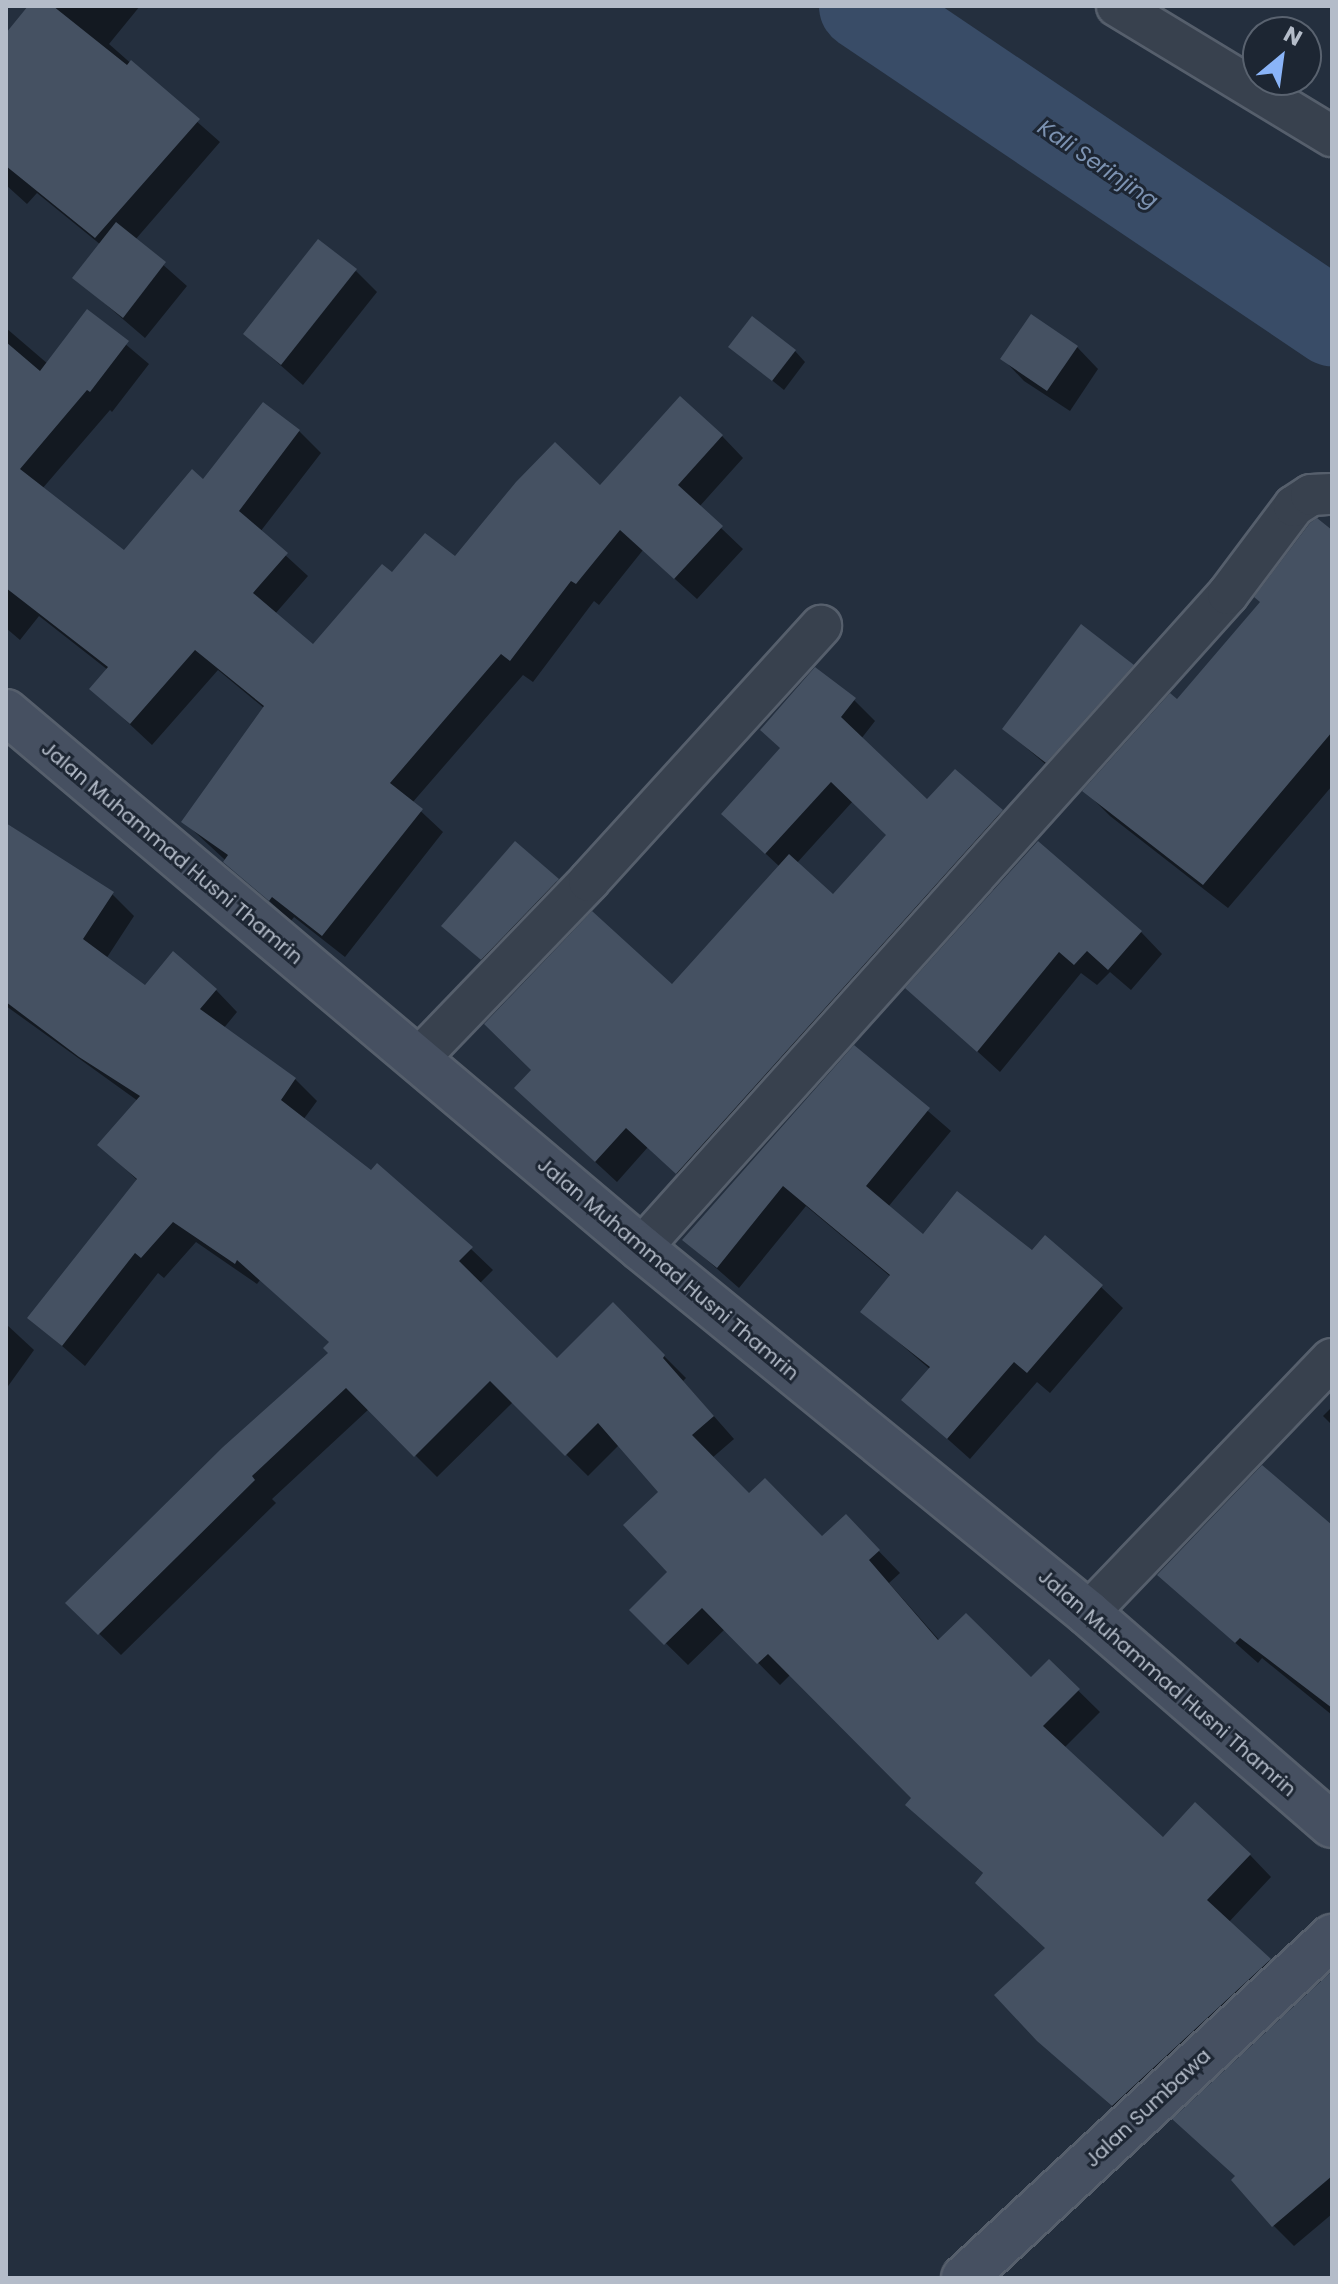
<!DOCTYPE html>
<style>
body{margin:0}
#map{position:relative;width:1338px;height:2284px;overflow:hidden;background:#242f3e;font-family:Poppins,sans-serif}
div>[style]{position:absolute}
.shadow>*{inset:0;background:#0007}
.river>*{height:88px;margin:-44px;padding:0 44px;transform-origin:44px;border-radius:44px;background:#394c67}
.building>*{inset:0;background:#455162}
.roads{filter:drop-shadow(2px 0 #565f6c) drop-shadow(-2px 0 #565f6c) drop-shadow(0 2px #565f6c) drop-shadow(0 -2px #565f6c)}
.street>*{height:40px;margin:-20px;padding:0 20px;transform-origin:20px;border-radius:20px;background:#38414e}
.secondary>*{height:44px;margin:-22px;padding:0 22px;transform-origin:22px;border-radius:22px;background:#465061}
span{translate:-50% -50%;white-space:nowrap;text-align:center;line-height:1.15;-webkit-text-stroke:6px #1d2633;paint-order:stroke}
.street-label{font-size:20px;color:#b4bcc9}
.water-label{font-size:22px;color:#7c92b1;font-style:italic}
.frame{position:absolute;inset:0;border:8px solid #b4bcc9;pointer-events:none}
.north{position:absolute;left:1242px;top:16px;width:80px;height:80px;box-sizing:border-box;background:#1d2633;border:2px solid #59626f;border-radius:50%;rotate:29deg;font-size:22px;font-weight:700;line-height:32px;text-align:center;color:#b4bcc9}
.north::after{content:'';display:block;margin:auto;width:28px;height:36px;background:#8ab4f8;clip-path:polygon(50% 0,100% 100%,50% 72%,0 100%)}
</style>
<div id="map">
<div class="shadow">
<i style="clip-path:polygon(30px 6px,140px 6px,109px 44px,220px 142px,135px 240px,187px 286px,145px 338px,75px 278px,101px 245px,37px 193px,27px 204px,6px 185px,6px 36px)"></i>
<i style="clip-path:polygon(356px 271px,377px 292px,303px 385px,245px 334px)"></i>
<i style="clip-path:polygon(87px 312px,149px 364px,112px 412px,110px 410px,42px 489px,124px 553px,203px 481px,299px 431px,321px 453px,260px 532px,308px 576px,275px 614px,314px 647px,393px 575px,455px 559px,600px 488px,722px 436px,743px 458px,699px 507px,743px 549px,697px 599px,643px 550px,599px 605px,594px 601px,533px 682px,523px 675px,412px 803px,443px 832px,345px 957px,294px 917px,291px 921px,183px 821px,264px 708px,218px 670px,152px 745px,92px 689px,108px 670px,39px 616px,20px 640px,6px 628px,6px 328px,48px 364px)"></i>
<i style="clip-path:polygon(731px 347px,795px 351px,805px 362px,784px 390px)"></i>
<i style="clip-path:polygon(1077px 347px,1098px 369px,1070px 411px,1024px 381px,1003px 359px)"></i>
<i style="clip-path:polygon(1332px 532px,1332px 786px,1228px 908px,1110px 816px,1085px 791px,1178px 701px)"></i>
<i style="clip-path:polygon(1132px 666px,1154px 688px,1068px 783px,1004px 729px)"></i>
<i style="clip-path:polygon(evenodd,854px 700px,875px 721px,861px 739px,927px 802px,955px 772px,1022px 833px,698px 1194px,648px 1147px,617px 1182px,538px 1109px,672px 987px,780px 867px,723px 814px,854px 700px,853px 801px,888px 835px,833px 897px,796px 864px,853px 801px)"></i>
<i style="clip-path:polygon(6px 823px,112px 894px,134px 916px,106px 959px,145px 988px,216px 990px,237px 1012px,223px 1029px,295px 1079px,317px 1101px,303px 1120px,371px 1173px,377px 1166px,471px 1249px,493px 1270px,479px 1284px,557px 1361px,613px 1305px,686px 1378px,683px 1381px,734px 1439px,712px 1458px,749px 1495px,822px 1539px,867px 1539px,900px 1573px,889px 1583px,940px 1641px,1031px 1680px,1049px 1662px,1100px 1712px,1064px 1748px,1163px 1840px,1250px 1855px,1271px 1877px,1228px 1923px,1291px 1982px,1135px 2127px,1039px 2040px,1047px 1949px,985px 1875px,907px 1805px,913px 1798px,791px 1674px,780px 1685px,725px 1629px,688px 1665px,632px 1610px,670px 1572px,661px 1492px,619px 1445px,588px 1476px,513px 1402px,437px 1477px,369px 1409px,272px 1499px,276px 1503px,121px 1655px,68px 1603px,330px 1353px,331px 1343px,260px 1280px,257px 1284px,196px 1242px,164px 1278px,158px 1273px,85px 1366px,30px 1318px,138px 1181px,100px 1145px,138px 1101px,6px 1006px)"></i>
<i style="clip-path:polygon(516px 844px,579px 902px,504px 981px,444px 926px)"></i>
<i style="clip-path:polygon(1141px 932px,1162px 954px,1131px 990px,1110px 972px,1097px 985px,1081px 973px,1000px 1072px,908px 988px)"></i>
<i style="clip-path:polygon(855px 1048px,951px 1131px,888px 1207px,923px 1237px,1032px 1253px,1101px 1287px,1123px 1308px,1050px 1393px,1037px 1382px,970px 1459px,904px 1400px,931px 1370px,863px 1312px,891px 1277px,806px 1206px,739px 1288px,684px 1240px)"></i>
<i style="clip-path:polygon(6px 1324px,34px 1350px,6px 1389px)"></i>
<i style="clip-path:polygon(1332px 1407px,1332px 1425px,1323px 1416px)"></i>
<i style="clip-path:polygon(1332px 1528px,1332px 1715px,1262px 1658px,1258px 1663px,1159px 1575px)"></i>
<i style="clip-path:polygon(1332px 1974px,1332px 2214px,1294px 2246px,1273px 2225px,1237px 2177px)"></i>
</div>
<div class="river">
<i style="left:863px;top:6px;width:566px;rotate:33.97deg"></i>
</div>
<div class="building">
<i style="clip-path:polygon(28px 6px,53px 6px,127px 65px,131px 60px,200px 119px,95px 238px,6px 166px,6px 33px)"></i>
<i style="clip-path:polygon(116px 222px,166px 262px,123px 318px,72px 278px)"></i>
<i style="clip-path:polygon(318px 239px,357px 269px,281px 365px,243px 334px)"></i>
<i style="clip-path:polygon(87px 309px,129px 341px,90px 392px,87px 390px,20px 469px,124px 550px,192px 469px,203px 479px,263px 402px,300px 430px,239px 511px,288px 553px,253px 593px,313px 644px,382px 564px,392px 572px,425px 533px,455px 556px,516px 482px,555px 442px,600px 485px,680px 396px,723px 435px,678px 485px,723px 526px,674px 579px,620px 530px,576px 584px,571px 581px,510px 661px,501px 654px,390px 783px,423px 809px,322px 936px,272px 897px,269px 901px,223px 862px,228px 855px,181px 822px,264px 706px,195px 650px,130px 724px,89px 689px,108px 667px,6px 588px,6px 342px,40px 371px)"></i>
<i style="clip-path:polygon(1031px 314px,1078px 346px,1047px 391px,1000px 359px)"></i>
<i style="clip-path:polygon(752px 316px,796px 350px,772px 381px,728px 347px)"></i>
<i style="clip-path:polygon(1317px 518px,1332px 530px,1332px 732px,1203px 885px,1082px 791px,1170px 693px,1177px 699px,1260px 602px,1254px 597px,1310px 523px)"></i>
<i style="clip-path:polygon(1081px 624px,1134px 665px,1046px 763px,1002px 729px)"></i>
<i style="clip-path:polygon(815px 667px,856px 698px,841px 717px,927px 799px,955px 769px,1003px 810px,676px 1174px,626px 1128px,595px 1162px,514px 1088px,531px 1070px,484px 1024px,592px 911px,672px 984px,789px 854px,833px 894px,886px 835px,831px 782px,765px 854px,721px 814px,780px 748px,760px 730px)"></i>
<i style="clip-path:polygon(6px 823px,114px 892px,83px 939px,145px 985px,173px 951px,217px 989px,200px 1009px,296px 1078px,281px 1100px,371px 1170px,377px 1163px,473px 1247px,459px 1261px,557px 1358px,613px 1302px,665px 1355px,663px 1358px,714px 1416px,692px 1435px,749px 1493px,765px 1478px,822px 1536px,846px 1514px,880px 1550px,869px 1560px,938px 1640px,966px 1613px,1031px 1677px,1049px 1659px,1080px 1689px,1043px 1726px,1163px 1837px,1195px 1802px,1251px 1854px,1207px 1900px,1271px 1959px,1112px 2106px,1037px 2041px,994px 1995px,1045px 1948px,975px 1883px,983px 1873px,905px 1805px,911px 1798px,768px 1654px,757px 1664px,702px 1608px,664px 1645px,629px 1610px,667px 1572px,623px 1525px,658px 1492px,598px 1423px,565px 1456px,490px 1381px,414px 1457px,346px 1388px,252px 1476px,255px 1480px,98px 1635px,65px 1603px,223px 1447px,328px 1353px,323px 1348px,329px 1342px,237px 1260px,235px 1264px,173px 1222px,141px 1258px,135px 1253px,62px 1346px,27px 1318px,137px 1179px,97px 1145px,140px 1096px,79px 1057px,6px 1002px)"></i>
<i style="clip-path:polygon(515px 841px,559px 879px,481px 960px,441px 926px)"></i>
<i style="clip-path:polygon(1038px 841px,1142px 931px,1108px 970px,1087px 951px,1074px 965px,1059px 952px,977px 1052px,905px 988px)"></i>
<i style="clip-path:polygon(854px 1045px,930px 1108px,866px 1186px,923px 1234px,957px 1191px,1032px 1250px,1045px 1235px,1103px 1285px,1027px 1373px,1014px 1362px,947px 1439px,901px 1400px,930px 1367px,860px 1312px,890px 1275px,783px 1186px,717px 1268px,682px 1240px)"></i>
<i style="clip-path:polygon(1262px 1465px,1332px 1525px,1332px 1708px,1240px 1638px,1235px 1643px,1157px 1575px)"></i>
<i style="clip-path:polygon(1332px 1971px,1332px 2176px,1272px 2227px,1231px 2180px,1235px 2176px,1172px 2119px)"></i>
</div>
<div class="roads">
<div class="street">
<i style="left:1117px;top:6px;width:251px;rotate:31.2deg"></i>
<i style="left:417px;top:1060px;width:248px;rotate:-46.1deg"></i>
<i style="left:589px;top:881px;width:345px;rotate:-47.7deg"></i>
<i style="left:641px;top:1248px;width:879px;rotate:-48.09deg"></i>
<i style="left:1228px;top:594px;width:110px;rotate:-53.1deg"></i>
<i style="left:1294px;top:506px;width:20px;rotate:-33deg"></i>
<i style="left:1311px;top:495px;width:21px;rotate:-3deg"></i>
<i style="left:1088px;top:1613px;width:352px;rotate:-46.2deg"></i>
</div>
<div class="secondary">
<i style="left:6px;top:712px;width:831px;rotate:40.17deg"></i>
<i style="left:641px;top:1248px;width:577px;rotate:39.23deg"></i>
<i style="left:1088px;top:1613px;width:323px;rotate:41deg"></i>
<i style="left:964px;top:2278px;width:502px;rotate:-42.82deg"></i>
</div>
</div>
<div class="street-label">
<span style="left:172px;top:853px;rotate:40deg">Jalan Muhammad Husni Thamrin</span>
<span style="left:668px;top:1269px;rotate:40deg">Jalan Muhammad Husni Thamrin</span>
<span style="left:1167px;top:1683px;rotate:41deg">Jalan Muhammad Husni Thamrin</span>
<span style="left:1148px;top:2108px;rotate:-43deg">Jalan Sumbawa</span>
</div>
<div class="water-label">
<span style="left:1098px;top:164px;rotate:34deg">Kali Serinjing</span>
</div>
<div class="frame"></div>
<div class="north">N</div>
</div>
